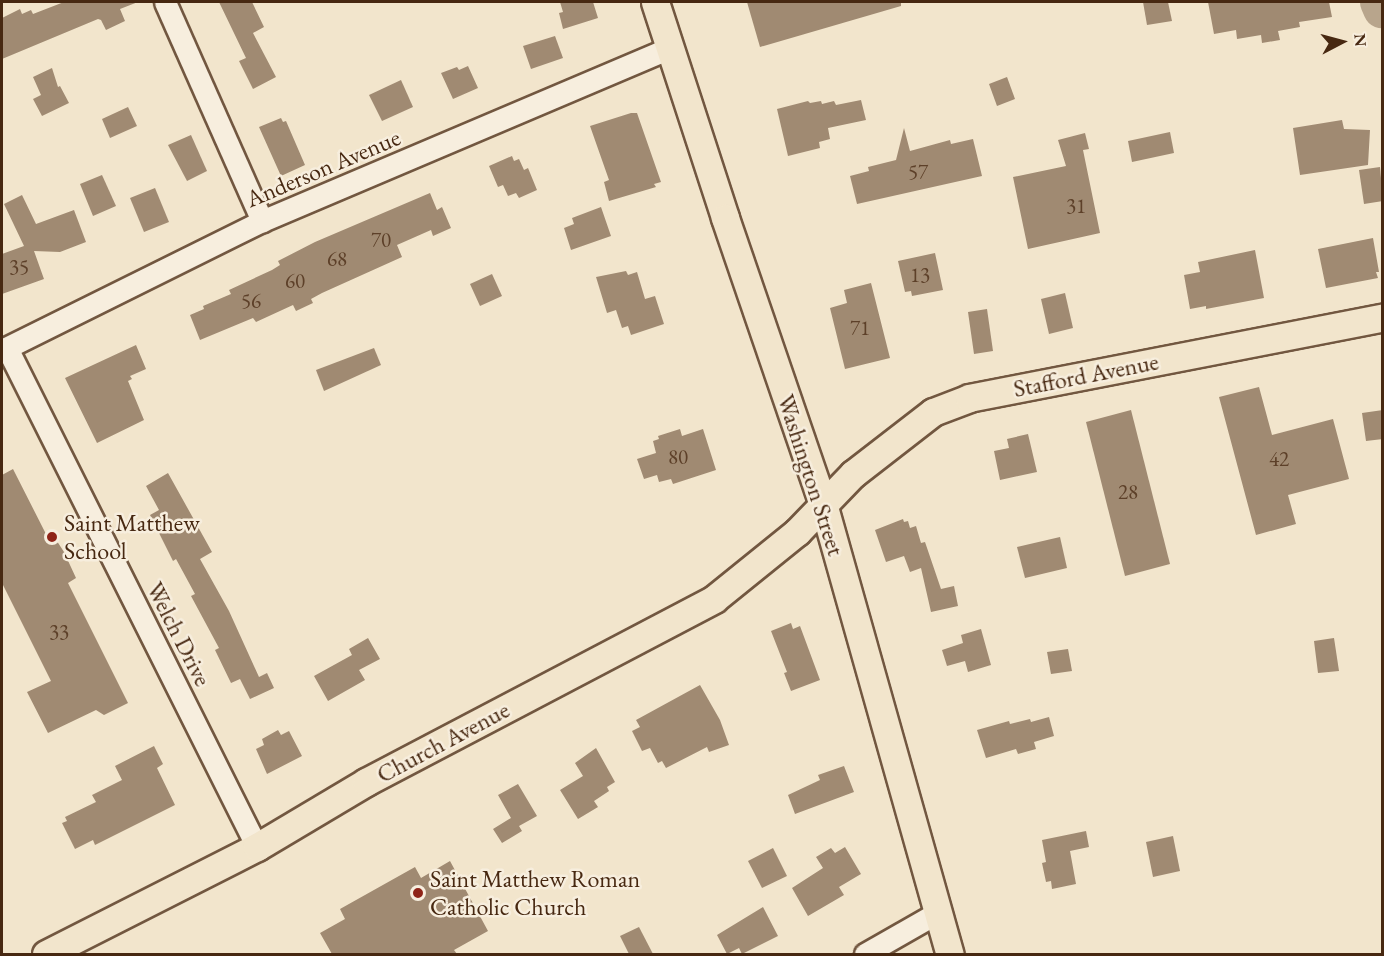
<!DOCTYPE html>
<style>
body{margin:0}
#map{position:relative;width:1384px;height:956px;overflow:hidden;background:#f2e5cc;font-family:"EB Garamond",serif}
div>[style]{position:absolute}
.river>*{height:38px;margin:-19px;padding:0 19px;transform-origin:19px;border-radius:19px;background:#b8a58c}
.building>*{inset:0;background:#a08a72}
.roads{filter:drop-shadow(2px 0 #725740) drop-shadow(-2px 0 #725740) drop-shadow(0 2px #725740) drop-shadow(0 -2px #725740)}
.minor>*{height:21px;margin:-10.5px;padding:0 10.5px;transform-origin:10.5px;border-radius:10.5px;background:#f7eede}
.major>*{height:27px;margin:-13.5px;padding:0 13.5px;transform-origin:13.5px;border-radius:13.5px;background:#f2e5cc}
.dots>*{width:16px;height:16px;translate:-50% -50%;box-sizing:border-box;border:3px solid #f7eede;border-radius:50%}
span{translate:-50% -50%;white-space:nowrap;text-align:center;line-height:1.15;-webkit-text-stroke:5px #f7eede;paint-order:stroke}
.number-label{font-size:21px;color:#5d4029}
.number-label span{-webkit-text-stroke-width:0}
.street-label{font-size:24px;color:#472811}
.poi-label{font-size:24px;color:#472811}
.left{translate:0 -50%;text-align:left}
.frame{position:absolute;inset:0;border:3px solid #472811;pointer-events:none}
.north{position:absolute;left:1312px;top:12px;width:60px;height:60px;-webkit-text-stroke:4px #f7eede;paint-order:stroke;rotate:84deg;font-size:16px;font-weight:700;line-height:24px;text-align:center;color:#472811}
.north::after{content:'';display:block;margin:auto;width:21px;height:27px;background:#472811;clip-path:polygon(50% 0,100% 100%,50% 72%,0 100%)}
</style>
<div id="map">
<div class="river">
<i style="left:1379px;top:2px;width:8px;rotate:67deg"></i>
</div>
<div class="building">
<i style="clip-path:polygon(64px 2px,138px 2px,120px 9px,125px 21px,106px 30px,101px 20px,98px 19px,2px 59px,2px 18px,20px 9px,22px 14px,31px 10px,33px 14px)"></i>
<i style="clip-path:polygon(219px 2px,252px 2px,264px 27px,253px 33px,276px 77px,253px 89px,239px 61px,246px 58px)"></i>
<i style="clip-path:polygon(560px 2px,593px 2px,598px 18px,563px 29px,559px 13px,563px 12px)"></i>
<i style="clip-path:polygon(747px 2px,901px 2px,901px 6px,760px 47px)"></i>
<i style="clip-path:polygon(1143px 2px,1168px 2px,1172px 21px,1147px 25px)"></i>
<i style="clip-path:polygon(1208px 2px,1329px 2px,1332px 17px,1299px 22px,1300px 27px,1278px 31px,1280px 40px,1262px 43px,1261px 35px,1237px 39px,1236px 30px,1214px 34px)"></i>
<i style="clip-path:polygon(555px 36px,563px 58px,531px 69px,523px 46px)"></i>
<i style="clip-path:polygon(468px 66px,478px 88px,453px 99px,441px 73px,457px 67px,459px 70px)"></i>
<i style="clip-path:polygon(52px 68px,58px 87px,60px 86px,69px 103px,42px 116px,33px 99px,41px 95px,33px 77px)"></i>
<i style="clip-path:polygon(1007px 77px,1015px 99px,997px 106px,989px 84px)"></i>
<i style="clip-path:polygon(401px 80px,413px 107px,382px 121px,369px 95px)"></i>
<i style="clip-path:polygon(861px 100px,866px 120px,828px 128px,830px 139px,819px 142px,820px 148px,788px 156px,777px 109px,808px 101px,810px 103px,821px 101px,822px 104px,834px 101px,836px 105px)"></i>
<i style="clip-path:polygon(128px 107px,137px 126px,110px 138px,102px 119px)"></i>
<i style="clip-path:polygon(631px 113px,637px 113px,661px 182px,654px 184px,656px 187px,609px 201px,604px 182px,609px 180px,590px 126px)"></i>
<i style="clip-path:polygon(281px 118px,283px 122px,286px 121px,305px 165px,281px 176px,259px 127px)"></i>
<i style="clip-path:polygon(1342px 120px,1344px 129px,1370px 130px,1368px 165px,1300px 175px,1293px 128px)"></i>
<i style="clip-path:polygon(904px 128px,910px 151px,950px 140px,951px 144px,973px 139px,982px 176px,857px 204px,850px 176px,869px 171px,868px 167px,896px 160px)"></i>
<i style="clip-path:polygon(1170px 132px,1174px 153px,1132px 162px,1128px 141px)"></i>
<i style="clip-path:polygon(1085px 133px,1089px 149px,1083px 150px,1100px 233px,1028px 249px,1013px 177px,1066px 166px,1058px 140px)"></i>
<i style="clip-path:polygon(191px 135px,207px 171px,187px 181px,168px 145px)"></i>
<i style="clip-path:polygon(512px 156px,514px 161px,519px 159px,524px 170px,528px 168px,537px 190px,519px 198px,516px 193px,508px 196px,503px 185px,498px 187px,489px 166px)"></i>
<i style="clip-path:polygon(1380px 167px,1383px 201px,1364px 204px,1359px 170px)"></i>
<i style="clip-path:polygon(102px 175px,116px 206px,93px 216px,80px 184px)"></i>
<i style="clip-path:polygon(155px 188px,169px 222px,144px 232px,130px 198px)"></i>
<i style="clip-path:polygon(430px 193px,437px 210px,442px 207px,451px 228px,433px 236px,431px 230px,397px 245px,402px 257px,322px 293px,311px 299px,313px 303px,296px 311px,293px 305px,256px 322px,253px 318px,200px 340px,190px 315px,204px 309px,203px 306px,231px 294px,229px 290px,272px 270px,280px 265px,278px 261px,315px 242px)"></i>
<i style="clip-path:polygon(22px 195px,36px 224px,74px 210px,86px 242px,60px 252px,34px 251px,44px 279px,2px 294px,2px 254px,24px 246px,4px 204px)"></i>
<i style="clip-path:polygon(601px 207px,611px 236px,571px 250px,564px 228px,574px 224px,572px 218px)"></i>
<i style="clip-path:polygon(1373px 238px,1379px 272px,1376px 272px,1378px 278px,1326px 288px,1318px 249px)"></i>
<i style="clip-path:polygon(1255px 250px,1264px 298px,1206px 309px,1206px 306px,1190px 309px,1184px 275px,1200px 272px,1198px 262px)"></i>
<i style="clip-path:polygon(935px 253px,943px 290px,912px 296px,911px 291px,905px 292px,898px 261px)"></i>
<i style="clip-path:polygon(626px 271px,628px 275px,637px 272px,645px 299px,655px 296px,664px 324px,631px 335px,628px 326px,622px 328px,616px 310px,607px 313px,596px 277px)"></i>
<i style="clip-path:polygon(492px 274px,502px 296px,480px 306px,470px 284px)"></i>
<i style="clip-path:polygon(871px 283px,890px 358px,845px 369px,830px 308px,847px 303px,844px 290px)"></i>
<i style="clip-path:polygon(1065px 293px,1073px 328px,1049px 334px,1041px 299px)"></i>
<i style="clip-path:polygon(987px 309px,993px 351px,974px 354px,968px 312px)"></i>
<i style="clip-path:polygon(136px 345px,146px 369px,130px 376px,132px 379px,128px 381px,144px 420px,97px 443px,65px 378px)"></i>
<i style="clip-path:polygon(374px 348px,381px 365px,324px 391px,316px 370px)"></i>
<i style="clip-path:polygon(1259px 387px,1272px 435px,1333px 419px,1349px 479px,1288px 495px,1296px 524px,1256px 535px,1219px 397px)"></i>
<i style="clip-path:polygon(1131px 410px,1170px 564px,1125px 576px,1086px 422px)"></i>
<i style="clip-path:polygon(1383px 410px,1383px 439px,1366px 441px,1362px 413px)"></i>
<i style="clip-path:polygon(680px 429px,682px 436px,703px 429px,716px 470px,673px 484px,671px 479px,659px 482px,657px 475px,644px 479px,637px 459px,656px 453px,653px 441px,659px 439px,658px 436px)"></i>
<i style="clip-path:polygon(1028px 434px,1037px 472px,1000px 480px,994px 451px,1009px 448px,1007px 439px)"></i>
<i style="clip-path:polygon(13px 469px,48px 538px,53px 535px,64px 552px,76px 578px,68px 583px,128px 703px,104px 715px,96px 710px,48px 733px,27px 692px,51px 681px,2px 583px,2px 475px)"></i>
<i style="clip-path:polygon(168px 473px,212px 552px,200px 559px,229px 611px,259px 677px,267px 673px,274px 688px,250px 699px,240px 679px,231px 683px,215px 650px,219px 648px,191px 596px,195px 594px,176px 559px,173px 561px,150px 515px,159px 510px,146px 486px)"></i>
<i style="clip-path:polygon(903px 519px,904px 522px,908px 521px,910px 528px,916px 526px,921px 543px,925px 542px,941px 589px,954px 586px,958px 606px,931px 612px,921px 568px,910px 572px,904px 556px,886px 562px,875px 530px)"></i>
<i style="clip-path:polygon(1060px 537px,1067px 568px,1025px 578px,1017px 547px)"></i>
<i style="clip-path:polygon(791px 623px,793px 629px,800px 626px,820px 680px,791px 691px,784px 673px,787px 672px,771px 631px)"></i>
<i style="clip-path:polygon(981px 629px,991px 665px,968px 672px,965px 661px,947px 666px,942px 650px,963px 643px,961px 635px)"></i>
<i style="clip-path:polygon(368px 638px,380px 659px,359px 670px,365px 680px,328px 701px,314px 676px,352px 655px,349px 649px)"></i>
<i style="clip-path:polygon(1334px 638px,1339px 671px,1318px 673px,1314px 641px)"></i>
<i style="clip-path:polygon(1068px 649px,1072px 671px,1051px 674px,1047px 652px)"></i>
<i style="clip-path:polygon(700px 685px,720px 720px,729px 745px,709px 752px,707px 747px,666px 768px,662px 761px,658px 763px,650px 748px,642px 751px,632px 731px,640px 727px,636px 720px)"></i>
<i style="clip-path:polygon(1049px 717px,1054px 736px,1034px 742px,1036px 749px,1018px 754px,1016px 749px,986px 758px,977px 730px,1009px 721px,1010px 724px,1030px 719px,1031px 722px)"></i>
<i style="clip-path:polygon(278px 730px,281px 735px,289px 731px,302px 756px,267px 774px,256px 749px,264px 745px,262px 739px)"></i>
<i style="clip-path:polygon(154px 746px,163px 764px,157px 768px,175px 805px,95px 845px,93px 840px,75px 849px,62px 823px,67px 821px,65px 817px,96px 802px,92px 795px,122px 780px,115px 766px)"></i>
<i style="clip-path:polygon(596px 748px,615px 782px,607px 787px,609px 791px,594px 801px,598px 807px,578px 819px,560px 790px,583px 776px,575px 763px)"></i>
<i style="clip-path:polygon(844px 766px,854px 792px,795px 814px,788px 795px,820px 780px,818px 775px)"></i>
<i style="clip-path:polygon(518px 784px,537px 816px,519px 826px,522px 831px,502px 843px,493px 829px,511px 818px,498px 795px)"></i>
<i style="clip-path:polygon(1086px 831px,1089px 847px,1070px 851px,1076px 884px,1052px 889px,1051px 881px,1046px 882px,1042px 863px,1046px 862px,1042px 840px)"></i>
<i style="clip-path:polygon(1173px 836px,1180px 871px,1153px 877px,1146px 842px)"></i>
<i style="clip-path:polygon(845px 847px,861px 874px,839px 887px,844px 895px,808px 916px,792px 888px,823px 868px,816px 857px,831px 848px,835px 853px)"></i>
<i style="clip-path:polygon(773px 848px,787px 876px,762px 888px,748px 861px)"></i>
<i style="clip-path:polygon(450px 861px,488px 931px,454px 950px,457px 954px,332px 954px,320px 933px,345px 919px,340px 909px,415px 867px,421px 878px)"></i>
<i style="clip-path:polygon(763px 907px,778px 936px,742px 954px,739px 948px,727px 954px,717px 935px)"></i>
<i style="clip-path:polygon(639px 927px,653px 954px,629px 954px,620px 936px)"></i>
</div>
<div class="roads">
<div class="minor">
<i style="left:165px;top:2px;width:240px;rotate:66.1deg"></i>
<i style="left:7px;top:348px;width:558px;rotate:63.39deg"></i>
<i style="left:2px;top:350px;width:290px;rotate:-26.4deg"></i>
<i style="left:262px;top:221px;width:444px;rotate:-23deg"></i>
<i style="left:865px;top:954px;width:83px;rotate:-29.7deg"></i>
</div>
<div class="major">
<i style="left:655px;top:2px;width:227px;rotate:72deg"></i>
<i style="left:725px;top:218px;width:305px;rotate:71.1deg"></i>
<i style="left:824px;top:507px;width:464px;rotate:74.3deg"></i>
<i style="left:46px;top:954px;width:237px;rotate:-26.9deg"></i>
<i style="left:257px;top:847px;width:127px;rotate:-30.8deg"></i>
<i style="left:366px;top:782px;width:393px;rotate:-27.7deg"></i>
<i style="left:714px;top:599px;width:107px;rotate:-38.9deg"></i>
<i style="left:797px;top:532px;width:81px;rotate:-46deg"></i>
<i style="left:853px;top:474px;width:101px;rotate:-37.8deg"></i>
<i style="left:933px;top:412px;width:39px;rotate:-21deg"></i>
<i style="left:969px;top:398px;width:421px;rotate:-11deg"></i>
</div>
</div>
<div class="dots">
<i style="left:52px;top:537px;background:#8f2418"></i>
<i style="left:418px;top:893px;background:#8f2418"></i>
</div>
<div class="number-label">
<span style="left:918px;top:172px">57</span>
<span style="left:1076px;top:206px">31</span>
<span style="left:381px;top:240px">70</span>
<span style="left:337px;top:259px">68</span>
<span style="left:19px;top:267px">35</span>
<span style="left:920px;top:275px">13</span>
<span style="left:295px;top:281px">60</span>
<span style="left:251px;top:301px">56</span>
<span style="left:860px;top:328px">71</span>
<span style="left:678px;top:457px">80</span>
<span style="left:1279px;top:459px">42</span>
<span style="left:1128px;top:492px">28</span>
<span style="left:59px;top:632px">33</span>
</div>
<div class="street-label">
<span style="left:323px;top:168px;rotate:-23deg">Anderson Avenue</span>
<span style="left:1086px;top:375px;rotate:-11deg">Stafford Avenue</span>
<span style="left:811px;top:475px;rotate:72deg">Washington Street</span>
<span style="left:179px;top:634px;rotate:63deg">Welch Drive</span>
<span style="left:443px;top:742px;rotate:-28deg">Church Avenue</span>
</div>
<div class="poi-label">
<span class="left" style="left:64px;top:537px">Saint Matthew<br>School</span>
<span class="left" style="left:430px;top:893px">Saint Matthew Roman<br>Catholic Church</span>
</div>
<div class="frame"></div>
<div class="north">N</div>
</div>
